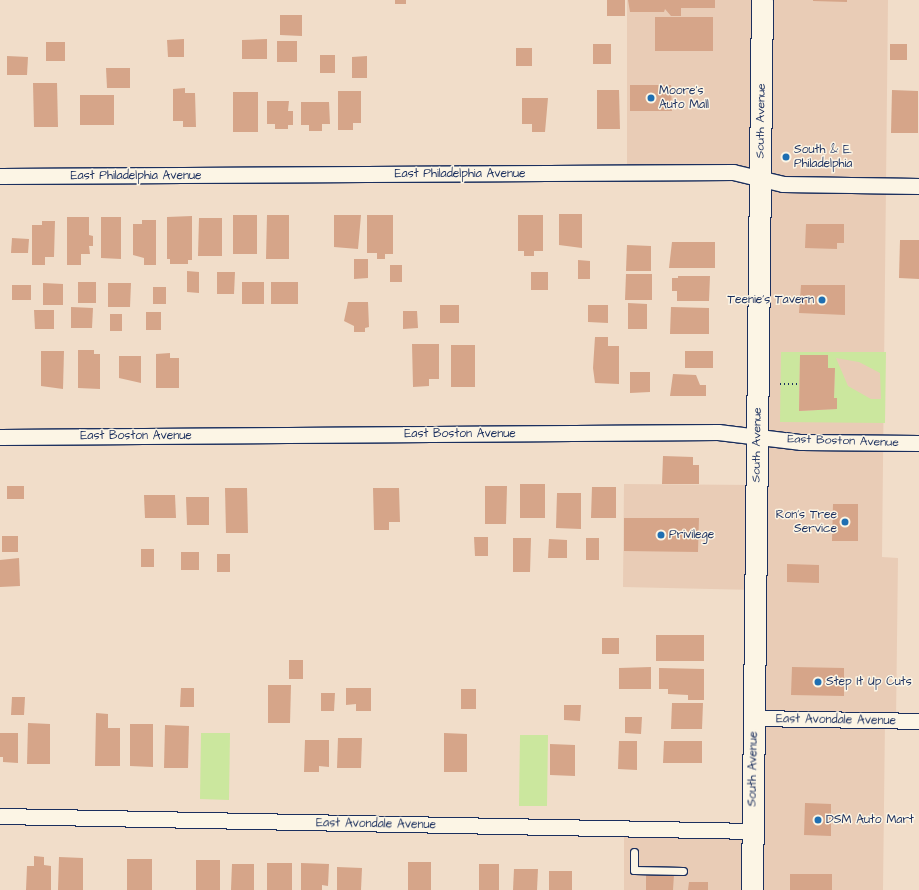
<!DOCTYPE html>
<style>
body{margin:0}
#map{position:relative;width:919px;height:890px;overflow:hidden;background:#f1ddc9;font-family:"Architects Daughter",sans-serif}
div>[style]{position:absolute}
.built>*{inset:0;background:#e9ccb6}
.green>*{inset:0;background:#cbe79e}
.building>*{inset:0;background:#d6a589}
.path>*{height:2.5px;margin-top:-1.25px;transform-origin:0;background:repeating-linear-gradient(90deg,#1b2f5e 0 1px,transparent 0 4px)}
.roads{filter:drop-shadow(1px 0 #1b2f5e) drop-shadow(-1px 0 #1b2f5e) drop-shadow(0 1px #1b2f5e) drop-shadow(0 -1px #1b2f5e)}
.service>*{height:7px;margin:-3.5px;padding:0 3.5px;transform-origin:3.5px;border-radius:3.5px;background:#fcf5e5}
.minor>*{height:15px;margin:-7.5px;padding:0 7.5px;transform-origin:7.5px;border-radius:7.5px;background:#fcf5e5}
.secondary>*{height:21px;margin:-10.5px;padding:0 10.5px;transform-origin:10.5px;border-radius:10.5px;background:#fcf5e5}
.dots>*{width:11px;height:11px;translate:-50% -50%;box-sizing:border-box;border:2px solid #fcf5e5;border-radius:50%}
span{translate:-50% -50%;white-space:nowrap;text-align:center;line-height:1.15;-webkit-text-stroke:3px #fcf5e5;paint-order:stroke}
.poi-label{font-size:12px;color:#1b2f5e}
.left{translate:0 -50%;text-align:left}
.right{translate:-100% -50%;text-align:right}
.street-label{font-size:12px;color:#1b2f5e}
</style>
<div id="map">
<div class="built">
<i style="clip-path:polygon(627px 0,888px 0,882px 557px,898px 558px,896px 721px,885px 721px,883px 890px,624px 890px,624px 828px,752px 831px,755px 590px,623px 587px,624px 484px,756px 485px,760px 178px,627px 173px)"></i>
</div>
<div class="green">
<i style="clip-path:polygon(evenodd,781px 352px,886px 352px,885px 423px,780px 422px,781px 352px,800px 355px,828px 356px,828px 368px,835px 369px,834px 398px,837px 398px,837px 409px,799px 411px,800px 355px,781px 352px,836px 358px,859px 362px,880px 373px,881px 399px,871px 399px,848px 386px,836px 358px)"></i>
<i style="clip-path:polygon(201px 733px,230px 733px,229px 800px,200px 799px)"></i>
<i style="clip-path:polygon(520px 735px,548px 735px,547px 806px,519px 806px)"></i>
</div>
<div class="building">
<i style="clip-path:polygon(395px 0,406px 0,406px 4px,395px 4px)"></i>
<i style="clip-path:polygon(607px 0,625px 0,625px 16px,607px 16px)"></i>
<i style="clip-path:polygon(628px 0,715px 0,715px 8px,681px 8px,681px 16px,671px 16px,665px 9px,664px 12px,630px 12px)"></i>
<i style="clip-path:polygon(813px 0,847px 0,847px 2px,813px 1px)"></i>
<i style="clip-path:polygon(280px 15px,302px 15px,302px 36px,280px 35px)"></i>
<i style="clip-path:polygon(655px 17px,713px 17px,713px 51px,655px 51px)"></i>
<i style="clip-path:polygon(184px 39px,184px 57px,168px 57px,167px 40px)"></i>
<i style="clip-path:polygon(267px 39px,267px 59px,242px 59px,242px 40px)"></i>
<i style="clip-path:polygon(277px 41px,297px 41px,297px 62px,277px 62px)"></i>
<i style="clip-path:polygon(46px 42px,65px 42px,65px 61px,46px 61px)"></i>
<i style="clip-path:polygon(593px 44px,611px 44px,611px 64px,593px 64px)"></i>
<i style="clip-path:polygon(890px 44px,907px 44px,907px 60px,890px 60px)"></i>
<i style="clip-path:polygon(516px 48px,532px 48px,532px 66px,516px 66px)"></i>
<i style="clip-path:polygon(320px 55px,335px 55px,335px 73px,320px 73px)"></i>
<i style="clip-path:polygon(7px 56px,28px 57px,27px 75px,7px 75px)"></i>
<i style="clip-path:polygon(367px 56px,367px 78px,352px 78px,352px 57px)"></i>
<i style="clip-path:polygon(106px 68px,130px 68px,130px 88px,107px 88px)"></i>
<i style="clip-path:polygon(33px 83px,57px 83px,58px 127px,34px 127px)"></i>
<i style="clip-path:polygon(630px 85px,671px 85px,672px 111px,630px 111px)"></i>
<i style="clip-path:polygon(185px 88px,185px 93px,195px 93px,196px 127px,183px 127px,183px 121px,173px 121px,173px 89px)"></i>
<i style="clip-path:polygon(597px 90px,619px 90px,620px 129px,597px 129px)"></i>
<i style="clip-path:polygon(892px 90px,918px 91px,918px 133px,891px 133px)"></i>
<i style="clip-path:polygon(338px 91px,361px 91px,361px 123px,353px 123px,353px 130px,338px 130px)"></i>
<i style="clip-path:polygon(233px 92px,258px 92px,258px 132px,233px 132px)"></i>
<i style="clip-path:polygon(80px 95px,114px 95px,114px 125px,80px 125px)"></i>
<i style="clip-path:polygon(522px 98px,548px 98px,545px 132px,532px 132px,532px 124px,522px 124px)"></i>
<i style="clip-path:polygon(267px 101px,289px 101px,288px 111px,293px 111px,293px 125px,288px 125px,288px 129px,275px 129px,275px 124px,267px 124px)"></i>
<i style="clip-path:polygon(301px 102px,329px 102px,330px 124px,322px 124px,322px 131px,309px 131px,309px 125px,301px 125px)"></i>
<i style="clip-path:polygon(559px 214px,582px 214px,582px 248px,559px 245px)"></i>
<i style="clip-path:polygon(233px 215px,257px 215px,257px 254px,233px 254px)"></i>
<i style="clip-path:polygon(267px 215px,289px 215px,289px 259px,266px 259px)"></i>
<i style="clip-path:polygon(334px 215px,361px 215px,358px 249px,334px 247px)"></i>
<i style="clip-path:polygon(367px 215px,393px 215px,393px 254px,385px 254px,385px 259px,377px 259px,377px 253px,367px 253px)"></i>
<i style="clip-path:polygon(518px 215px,543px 215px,543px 251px,534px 251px,534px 256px,524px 256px,524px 251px,518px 251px)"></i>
<i style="clip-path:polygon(192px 216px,192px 260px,188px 260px,188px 264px,170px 264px,170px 259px,167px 259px,167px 217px)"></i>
<i style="clip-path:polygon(67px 217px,89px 217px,89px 235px,93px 236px,93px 246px,89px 246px,90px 254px,81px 254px,81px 265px,67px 265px)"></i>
<i style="clip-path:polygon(101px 217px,121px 217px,121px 259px,101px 258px)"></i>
<i style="clip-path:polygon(199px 218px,222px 218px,222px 256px,198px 256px)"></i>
<i style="clip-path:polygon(142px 220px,156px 220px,156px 265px,144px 265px,144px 258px,133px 255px,133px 224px,142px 224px)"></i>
<i style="clip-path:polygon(42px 221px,55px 221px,54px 257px,45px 257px,45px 265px,32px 265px,32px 225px,42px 225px)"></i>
<i style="clip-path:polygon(806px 224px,844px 224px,844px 243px,837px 243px,837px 249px,805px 248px)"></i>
<i style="clip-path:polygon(12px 238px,29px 239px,28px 253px,11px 253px)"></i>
<i style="clip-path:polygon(900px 240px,919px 240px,919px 279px,899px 278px)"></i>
<i style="clip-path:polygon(672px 242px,715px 242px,715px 268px,669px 268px)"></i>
<i style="clip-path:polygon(627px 245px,651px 246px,651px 271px,626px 271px)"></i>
<i style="clip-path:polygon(354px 259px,368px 259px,368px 278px,354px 279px)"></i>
<i style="clip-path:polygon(578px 260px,590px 261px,590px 279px,578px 279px)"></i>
<i style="clip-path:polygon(390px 265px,402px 265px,402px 282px,390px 282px)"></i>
<i style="clip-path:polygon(187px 271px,199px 272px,199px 293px,187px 292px)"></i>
<i style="clip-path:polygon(217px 272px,235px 272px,234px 294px,217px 294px)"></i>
<i style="clip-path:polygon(531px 272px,548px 272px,548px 290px,531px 290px)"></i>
<i style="clip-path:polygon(626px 274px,652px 274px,652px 300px,625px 300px)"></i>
<i style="clip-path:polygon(678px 276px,710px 276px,709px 301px,677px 301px,677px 291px,672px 291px,672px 278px,678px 278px)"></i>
<i style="clip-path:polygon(78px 282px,96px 282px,96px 303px,78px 303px)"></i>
<i style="clip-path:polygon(242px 282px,264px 282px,264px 304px,242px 304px)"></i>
<i style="clip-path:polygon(271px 282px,298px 282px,298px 304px,271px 304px)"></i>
<i style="clip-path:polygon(43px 283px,63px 284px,63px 305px,43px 305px)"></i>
<i style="clip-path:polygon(108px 283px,131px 283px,130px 307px,108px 307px)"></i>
<i style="clip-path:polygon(12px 285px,31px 285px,31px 300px,12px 300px)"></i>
<i style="clip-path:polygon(801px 285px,845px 285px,845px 315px,799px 313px)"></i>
<i style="clip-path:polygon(153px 287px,166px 287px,166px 304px,153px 304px)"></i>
<i style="clip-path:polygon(348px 302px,368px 302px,369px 327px,365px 328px,365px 332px,354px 332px,354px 326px,344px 321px)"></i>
<i style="clip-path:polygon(628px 303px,647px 304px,647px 329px,628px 329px)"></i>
<i style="clip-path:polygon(440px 305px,459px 305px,459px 323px,440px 323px)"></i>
<i style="clip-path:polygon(588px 305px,608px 305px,608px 323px,588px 322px)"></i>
<i style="clip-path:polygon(71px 307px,93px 308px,92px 328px,71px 328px)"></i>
<i style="clip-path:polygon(671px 307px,709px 308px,709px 334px,670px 334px)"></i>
<i style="clip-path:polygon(34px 310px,54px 310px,54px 329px,35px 329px)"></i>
<i style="clip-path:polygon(403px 311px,417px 311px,418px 328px,403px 329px)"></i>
<i style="clip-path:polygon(146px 312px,161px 312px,161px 330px,146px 330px)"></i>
<i style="clip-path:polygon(110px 314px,122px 314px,122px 331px,110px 331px)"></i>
<i style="clip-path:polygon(595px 337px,608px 337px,608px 346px,619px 346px,619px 384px,595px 383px,593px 368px)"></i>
<i style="clip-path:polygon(412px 344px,439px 344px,439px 379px,429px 379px,429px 386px,413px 387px)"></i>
<i style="clip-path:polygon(451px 345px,475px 345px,475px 387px,451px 387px)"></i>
<i style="clip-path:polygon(78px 350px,94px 350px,94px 354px,100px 354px,100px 389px,78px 388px)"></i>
<i style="clip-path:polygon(41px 351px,64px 351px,63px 389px,41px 386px)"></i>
<i style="clip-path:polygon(685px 351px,713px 351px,713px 368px,685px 368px)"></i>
<i style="clip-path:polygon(170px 353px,170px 358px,179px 358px,179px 388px,156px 388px,156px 354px)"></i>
<i style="clip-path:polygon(800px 355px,828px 355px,828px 368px,835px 368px,834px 398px,837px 398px,837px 409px,799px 411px)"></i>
<i style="clip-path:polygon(119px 356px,141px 356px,141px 383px,119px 378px)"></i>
<i style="clip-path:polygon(630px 372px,650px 372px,650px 392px,630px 393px)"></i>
<i style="clip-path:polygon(673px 374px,696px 375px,700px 385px,706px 385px,706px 396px,670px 396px)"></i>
<i style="clip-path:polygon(663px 456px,693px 457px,693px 465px,699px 465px,699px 484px,662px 484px)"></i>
<i style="clip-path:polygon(520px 484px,545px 484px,545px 518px,520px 518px)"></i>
<i style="clip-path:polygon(7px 486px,24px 486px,24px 499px,7px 499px)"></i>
<i style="clip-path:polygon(485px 486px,507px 486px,506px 524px,485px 524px)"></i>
<i style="clip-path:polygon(592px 487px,616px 487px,616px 518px,591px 518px)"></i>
<i style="clip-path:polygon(225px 488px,247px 488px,248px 533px,226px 533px)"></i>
<i style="clip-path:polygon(373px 488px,399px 488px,400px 522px,389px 522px,389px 530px,374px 530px)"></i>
<i style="clip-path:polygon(557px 493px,581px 493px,581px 529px,556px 528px)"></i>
<i style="clip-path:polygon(144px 495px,175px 495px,176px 518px,145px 518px)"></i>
<i style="clip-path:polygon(186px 497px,209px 497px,209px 525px,187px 525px)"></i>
<i style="clip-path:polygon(833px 504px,858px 504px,858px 541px,832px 541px)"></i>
<i style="clip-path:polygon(624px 518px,699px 518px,698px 552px,624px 551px)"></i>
<i style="clip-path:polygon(2px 536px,18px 536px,18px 552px,2px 552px)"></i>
<i style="clip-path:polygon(474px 537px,488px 537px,488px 556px,475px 556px)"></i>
<i style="clip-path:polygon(513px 538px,531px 538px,530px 572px,513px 572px)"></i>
<i style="clip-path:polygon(586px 538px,599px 538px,599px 560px,586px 560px)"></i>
<i style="clip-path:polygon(549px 539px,567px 540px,567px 558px,548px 558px)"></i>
<i style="clip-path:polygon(141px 549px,154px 549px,154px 567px,141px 567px)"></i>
<i style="clip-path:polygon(181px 552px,199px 552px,199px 570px,181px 570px)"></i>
<i style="clip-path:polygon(217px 554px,230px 554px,230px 572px,217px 572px)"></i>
<i style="clip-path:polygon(19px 558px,20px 586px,0 587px,0 560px)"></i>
<i style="clip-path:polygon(787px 564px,819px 565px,819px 583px,787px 582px)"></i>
<i style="clip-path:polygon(656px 635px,704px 635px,704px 661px,656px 661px)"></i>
<i style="clip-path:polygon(602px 638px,619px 638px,619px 654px,602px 654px)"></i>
<i style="clip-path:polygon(289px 660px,303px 660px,303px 679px,289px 679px)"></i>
<i style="clip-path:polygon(651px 667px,651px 689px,619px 689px,619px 668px)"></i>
<i style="clip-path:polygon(792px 667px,844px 668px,844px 696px,791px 695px)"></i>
<i style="clip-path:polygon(659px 668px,704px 669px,704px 700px,688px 700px,688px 695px,668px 694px,668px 689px,659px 689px)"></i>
<i style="clip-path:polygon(268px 685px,291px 685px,290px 723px,268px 723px)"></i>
<i style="clip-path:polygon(181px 688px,194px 688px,194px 707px,180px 707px)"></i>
<i style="clip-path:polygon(346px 688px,371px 688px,371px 711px,356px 711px,356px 704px,346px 705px)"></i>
<i style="clip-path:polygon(461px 689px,476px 689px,476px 709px,461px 709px)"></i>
<i style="clip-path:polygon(321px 693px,335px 693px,334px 711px,321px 711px)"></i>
<i style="clip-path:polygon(12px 697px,25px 697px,24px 715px,11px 715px)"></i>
<i style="clip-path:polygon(672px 703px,703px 703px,702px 729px,671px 729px)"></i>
<i style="clip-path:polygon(564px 705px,581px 705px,580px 721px,564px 720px)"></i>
<i style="clip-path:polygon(96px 713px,108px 714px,108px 728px,120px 728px,120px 766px,95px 766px)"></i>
<i style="clip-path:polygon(625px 717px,642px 717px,641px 734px,625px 733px)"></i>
<i style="clip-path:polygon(28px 723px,50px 724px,50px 764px,27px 764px)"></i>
<i style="clip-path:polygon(130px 724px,153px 724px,153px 767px,130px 766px)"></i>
<i style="clip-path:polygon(165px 725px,189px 726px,188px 768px,164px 768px)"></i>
<i style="clip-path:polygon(0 733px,18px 733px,18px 763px,3px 762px,3px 757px,0 757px)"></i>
<i style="clip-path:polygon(444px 733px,467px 734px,467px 772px,444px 772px)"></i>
<i style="clip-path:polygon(338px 738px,362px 738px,361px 768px,337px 768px)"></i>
<i style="clip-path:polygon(305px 740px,329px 740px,329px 767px,319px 766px,319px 772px,304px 772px)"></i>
<i style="clip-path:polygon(619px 741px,637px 741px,637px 770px,618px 769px)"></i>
<i style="clip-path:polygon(664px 741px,702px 741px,702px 763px,663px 763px)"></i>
<i style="clip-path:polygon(550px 744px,575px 745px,575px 776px,550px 775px)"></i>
<i style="clip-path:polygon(805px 803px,831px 804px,831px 836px,804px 835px)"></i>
<i style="clip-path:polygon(34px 856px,44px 857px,44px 865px,51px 866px,51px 890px,26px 890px,27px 866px,34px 866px)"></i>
<i style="clip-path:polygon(59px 857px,83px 858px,83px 890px,58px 890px)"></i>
<i style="clip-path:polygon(127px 859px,152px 859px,152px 890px,127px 890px)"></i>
<i style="clip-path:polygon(196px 860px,220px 860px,220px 890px,196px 890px)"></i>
<i style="clip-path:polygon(408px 862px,431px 862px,431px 890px,408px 890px)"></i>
<i style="clip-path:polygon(267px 863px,292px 863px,292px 890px,267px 890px)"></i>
<i style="clip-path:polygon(301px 863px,329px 864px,328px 886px,322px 885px,322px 890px,301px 890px)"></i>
<i style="clip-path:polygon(232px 864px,254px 864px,254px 890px,231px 890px)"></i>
<i style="clip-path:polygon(479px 864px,499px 864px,499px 890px,479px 890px)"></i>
<i style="clip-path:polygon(337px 867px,362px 868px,361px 890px,337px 890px)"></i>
<i style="clip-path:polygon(514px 869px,538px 869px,537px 890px,513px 890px)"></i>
<i style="clip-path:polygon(549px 871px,572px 871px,572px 890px,549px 890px)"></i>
<i style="clip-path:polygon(646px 874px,674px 874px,673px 890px,646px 890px)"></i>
<i style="clip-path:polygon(790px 874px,832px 874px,832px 890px,790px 890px)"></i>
<i style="clip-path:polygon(689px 882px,708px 882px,708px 890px,688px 890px)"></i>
</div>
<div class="path">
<i style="left:780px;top:384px;width:17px"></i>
</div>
<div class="roads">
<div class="service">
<i style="left:634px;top:852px;width:18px;rotate:90deg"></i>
<i style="left:634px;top:870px;width:49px;rotate:1.2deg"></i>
</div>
<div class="minor">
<i style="left:0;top:176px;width:733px;rotate:-0.31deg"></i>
<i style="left:733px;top:172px;width:51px;rotate:13.5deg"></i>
<i style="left:783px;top:184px;width:136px;rotate:0.8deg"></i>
<i style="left:0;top:437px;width:718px;rotate:-0.4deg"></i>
<i style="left:718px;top:432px;width:84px;rotate:6.9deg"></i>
<i style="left:801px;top:442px;width:118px;rotate:0.5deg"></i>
<i style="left:754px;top:718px;width:165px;rotate:1deg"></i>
<i style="left:0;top:816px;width:752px;rotate:1.14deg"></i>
</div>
<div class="secondary">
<i style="left:752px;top:890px;width:890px;rotate:-89.36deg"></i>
</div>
</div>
<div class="dots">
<i style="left:651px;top:98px;background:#1f6fb2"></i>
<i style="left:786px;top:157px;background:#1f6fb2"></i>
<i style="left:822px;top:300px;background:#1f6fb2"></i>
<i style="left:845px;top:522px;background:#1f6fb2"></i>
<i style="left:661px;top:535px;background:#1f6fb2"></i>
<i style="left:818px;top:682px;background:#1f6fb2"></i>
<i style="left:818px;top:820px;background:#1f6fb2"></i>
</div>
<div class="poi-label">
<span class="left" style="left:659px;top:98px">Moore's<br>Auto Mall</span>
<span class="left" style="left:794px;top:157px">South &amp; E.<br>Philadelphia</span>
<span class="right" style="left:814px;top:300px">Teenie's Tavern</span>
<span class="right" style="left:837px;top:522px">Ron's Tree<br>Service</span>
<span class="left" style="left:669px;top:535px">Privilege</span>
<span class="left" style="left:826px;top:682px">Step It Up Cuts</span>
<span class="left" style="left:826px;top:820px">DSM Auto Mart</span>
</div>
<div class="street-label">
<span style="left:761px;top:121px;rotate:-89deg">South Avenue</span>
<span style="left:460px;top:174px">East Philadelphia Avenue</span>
<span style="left:136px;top:176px">East Philadelphia Avenue</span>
<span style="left:460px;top:434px">East Boston Avenue</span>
<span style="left:136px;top:436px">East Boston Avenue</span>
<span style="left:843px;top:441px;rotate:2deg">East Boston Avenue</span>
<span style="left:757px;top:445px;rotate:-89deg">South Avenue</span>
<span style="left:836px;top:720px;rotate:1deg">East Avondale Avenue</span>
<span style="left:753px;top:769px;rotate:-89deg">South Avenue</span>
<span style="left:376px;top:824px;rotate:1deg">East Avondale Avenue</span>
</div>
</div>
